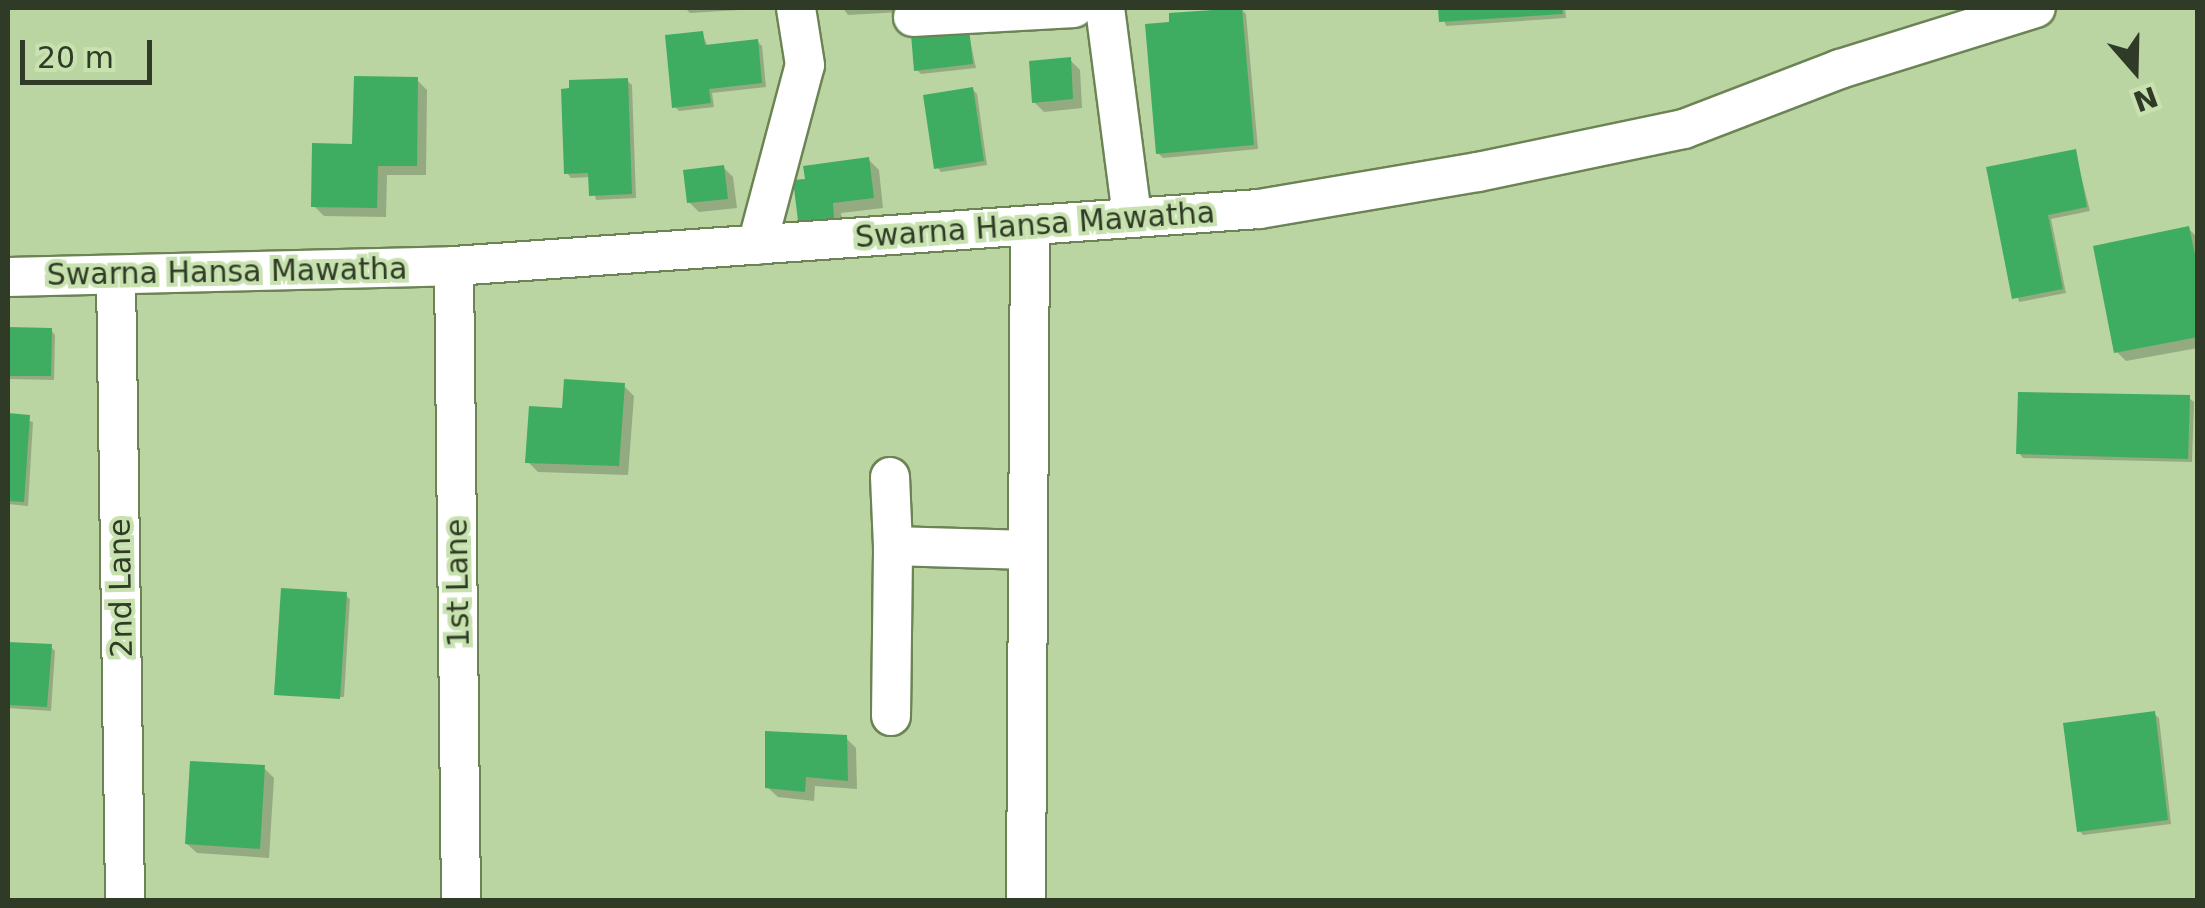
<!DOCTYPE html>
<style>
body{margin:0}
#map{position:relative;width:2205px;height:908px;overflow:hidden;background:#bad5a2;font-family:"DejaVu Sans",sans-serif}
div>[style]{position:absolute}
.shadow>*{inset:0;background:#0003}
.building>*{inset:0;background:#3fad61}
.roads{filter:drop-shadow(2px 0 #6c8455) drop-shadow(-2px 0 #6c8455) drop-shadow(0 2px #6c8455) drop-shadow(0 -2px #6c8455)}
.minor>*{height:38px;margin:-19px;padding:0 19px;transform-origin:19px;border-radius:19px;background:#fff}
span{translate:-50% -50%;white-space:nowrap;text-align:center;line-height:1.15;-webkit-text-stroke:8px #c7e2af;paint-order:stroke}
.street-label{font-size:30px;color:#303b27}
.frame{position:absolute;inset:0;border:10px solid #303b27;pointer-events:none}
.north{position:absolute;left:2085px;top:20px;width:100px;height:100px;-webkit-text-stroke:8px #c7e2af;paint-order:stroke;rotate:160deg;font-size:28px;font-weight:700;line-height:40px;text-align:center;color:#303b27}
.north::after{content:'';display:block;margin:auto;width:35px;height:45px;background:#303b27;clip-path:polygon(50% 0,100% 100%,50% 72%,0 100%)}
.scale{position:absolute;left:20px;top:40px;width:132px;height:45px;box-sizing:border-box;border:5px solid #303b27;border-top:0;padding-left:12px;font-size:30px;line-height:35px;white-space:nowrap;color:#303b27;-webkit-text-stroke:8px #c7e2af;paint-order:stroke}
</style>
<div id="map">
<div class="shadow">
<i style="clip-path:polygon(685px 8px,739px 8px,739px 10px,690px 13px)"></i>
<i style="clip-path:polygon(843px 8px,901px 8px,901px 12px,848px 15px)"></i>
<i style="clip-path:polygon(1440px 8px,1565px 8px,1566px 18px,1446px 26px)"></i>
<i style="clip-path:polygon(1241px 9px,1246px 14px,1258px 149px,1163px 158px,1158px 153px)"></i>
<i style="clip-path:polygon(968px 31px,976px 68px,921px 74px,917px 70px)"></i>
<i style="clip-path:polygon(702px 33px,708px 47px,757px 41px,762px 46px,766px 87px,712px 93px,714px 107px,679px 111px,674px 106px)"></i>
<i style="clip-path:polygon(1070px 60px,1080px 70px,1082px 108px,1044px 112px,1034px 102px)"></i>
<i style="clip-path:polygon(417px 80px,427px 90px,426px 175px,387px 175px,386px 217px,324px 216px,314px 206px,355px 147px)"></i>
<i style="clip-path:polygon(627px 81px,632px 85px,636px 198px,596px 200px,591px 177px,571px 178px,567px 173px)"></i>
<i style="clip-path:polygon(972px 89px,977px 94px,987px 165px,941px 172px,937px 167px)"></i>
<i style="clip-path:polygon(2075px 152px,2090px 211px,2051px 219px,2066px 293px,2019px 302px,1989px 169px)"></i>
<i style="clip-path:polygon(869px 160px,879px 170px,883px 208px,841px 213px,843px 227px,810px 230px,800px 220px)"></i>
<i style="clip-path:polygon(723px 167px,733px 177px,737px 208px,699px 212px,689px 202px)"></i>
<i style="clip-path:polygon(2189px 229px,2198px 238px,2198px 348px,2126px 361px,2116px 351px)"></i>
<i style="clip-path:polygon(8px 330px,51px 330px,55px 335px,54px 380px,8px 379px)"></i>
<i style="clip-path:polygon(624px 386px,634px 396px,628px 475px,538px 472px,528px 462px,564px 410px)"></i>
<i style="clip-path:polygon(2189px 398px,2194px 402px,2192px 462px,2023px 458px,2019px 453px)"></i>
<i style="clip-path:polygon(8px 416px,33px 422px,28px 506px,8px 504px)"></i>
<i style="clip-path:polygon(345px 595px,350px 599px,344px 697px,278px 695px)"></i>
<i style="clip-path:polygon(8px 644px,51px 647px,55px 651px,51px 711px,8px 708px)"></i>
<i style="clip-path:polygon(2154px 714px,2159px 718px,2171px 824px,2083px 835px,2079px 830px)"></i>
<i style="clip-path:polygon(846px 738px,856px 748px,857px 789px,815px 786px,814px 801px,778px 797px,767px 787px)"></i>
<i style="clip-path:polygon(264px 768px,274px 778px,269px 858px,197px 853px,187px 844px)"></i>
</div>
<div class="building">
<i style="clip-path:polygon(1242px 8px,1254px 145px,1156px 154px,1145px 24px,1169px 22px,1169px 13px)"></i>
<i style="clip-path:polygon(1438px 8px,1562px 8px,1563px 14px,1439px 22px)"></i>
<i style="clip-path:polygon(969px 28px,973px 64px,914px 71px,911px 34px)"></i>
<i style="clip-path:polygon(703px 31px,705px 45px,758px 39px,762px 83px,709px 89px,711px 103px,672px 108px,665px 35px)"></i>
<i style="clip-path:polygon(1071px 57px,1073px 99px,1032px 103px,1029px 61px)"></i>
<i style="clip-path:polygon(354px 76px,418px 77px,417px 166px,378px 166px,377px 208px,311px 207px,312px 143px,352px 144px)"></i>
<i style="clip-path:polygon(628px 78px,632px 194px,589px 196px,588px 173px,564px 174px,561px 89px,569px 88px,569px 80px)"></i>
<i style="clip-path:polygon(973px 87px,984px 161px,934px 169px,923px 95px)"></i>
<i style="clip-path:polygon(2076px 149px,2087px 207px,2048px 215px,2063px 289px,2012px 299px,1986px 167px)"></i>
<i style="clip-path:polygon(869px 157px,874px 198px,833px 203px,834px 218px,798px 221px,793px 180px,805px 179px,803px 166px)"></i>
<i style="clip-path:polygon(724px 165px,728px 199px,687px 203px,683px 170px)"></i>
<i style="clip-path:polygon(2189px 226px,2198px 269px,2198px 337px,2114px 353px,2093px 246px)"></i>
<i style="clip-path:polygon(8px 327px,52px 328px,51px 376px,8px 376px)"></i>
<i style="clip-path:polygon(564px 379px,625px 383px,619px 466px,525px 463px,529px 406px,562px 408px)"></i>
<i style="clip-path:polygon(2018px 392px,2190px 395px,2188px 459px,2016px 454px)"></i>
<i style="clip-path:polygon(8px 413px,30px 415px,24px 502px,8px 501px)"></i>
<i style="clip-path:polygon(281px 588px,347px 592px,340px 699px,274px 695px)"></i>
<i style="clip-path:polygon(8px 642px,52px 644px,47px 707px,8px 705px)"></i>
<i style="clip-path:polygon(2155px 711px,2168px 820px,2077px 832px,2063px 723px)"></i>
<i style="clip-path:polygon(765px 731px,847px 735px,848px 781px,806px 777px,805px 792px,765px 788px)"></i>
<i style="clip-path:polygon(190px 761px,265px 765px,260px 849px,185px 844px)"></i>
</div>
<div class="roads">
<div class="minor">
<i style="left:1105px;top:8px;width:211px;rotate:82.6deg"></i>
<i style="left:913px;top:17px;width:161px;rotate:-3.2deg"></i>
<i style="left:757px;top:245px;width:186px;rotate:-75.1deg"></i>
<i style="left:805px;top:65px;width:58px;rotate:-99deg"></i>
<i style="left:454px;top:266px;width:634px;rotate:89.37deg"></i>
<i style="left:116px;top:276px;width:624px;rotate:89.17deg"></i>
<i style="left:8px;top:277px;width:446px;rotate:-1.4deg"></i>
<i style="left:454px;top:266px;width:807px;rotate:-4.05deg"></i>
<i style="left:1259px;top:209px;width:222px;rotate:-9.6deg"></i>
<i style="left:1478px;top:172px;width:210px;rotate:-11.8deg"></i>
<i style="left:1684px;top:129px;width:167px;rotate:-21deg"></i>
<i style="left:1840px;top:69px;width:205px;rotate:-17.3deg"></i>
<i style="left:890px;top:477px;width:69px;rotate:87.5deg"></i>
<i style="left:891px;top:716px;width:170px;rotate:-89.3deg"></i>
<i style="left:893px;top:546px;width:134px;rotate:1.7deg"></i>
<i style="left:1026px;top:900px;width:675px;rotate:-89.66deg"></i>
</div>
</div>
<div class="street-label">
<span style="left:1035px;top:225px;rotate:-4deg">Swarna Hansa Mawatha</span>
<span style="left:227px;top:272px;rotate:-1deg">Swarna Hansa Mawatha</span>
<span style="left:458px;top:583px;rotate:-91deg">1st Lane</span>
<span style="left:121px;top:588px;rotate:-91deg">2nd Lane</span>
</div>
<div class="frame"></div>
<div class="north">N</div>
<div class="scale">20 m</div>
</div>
